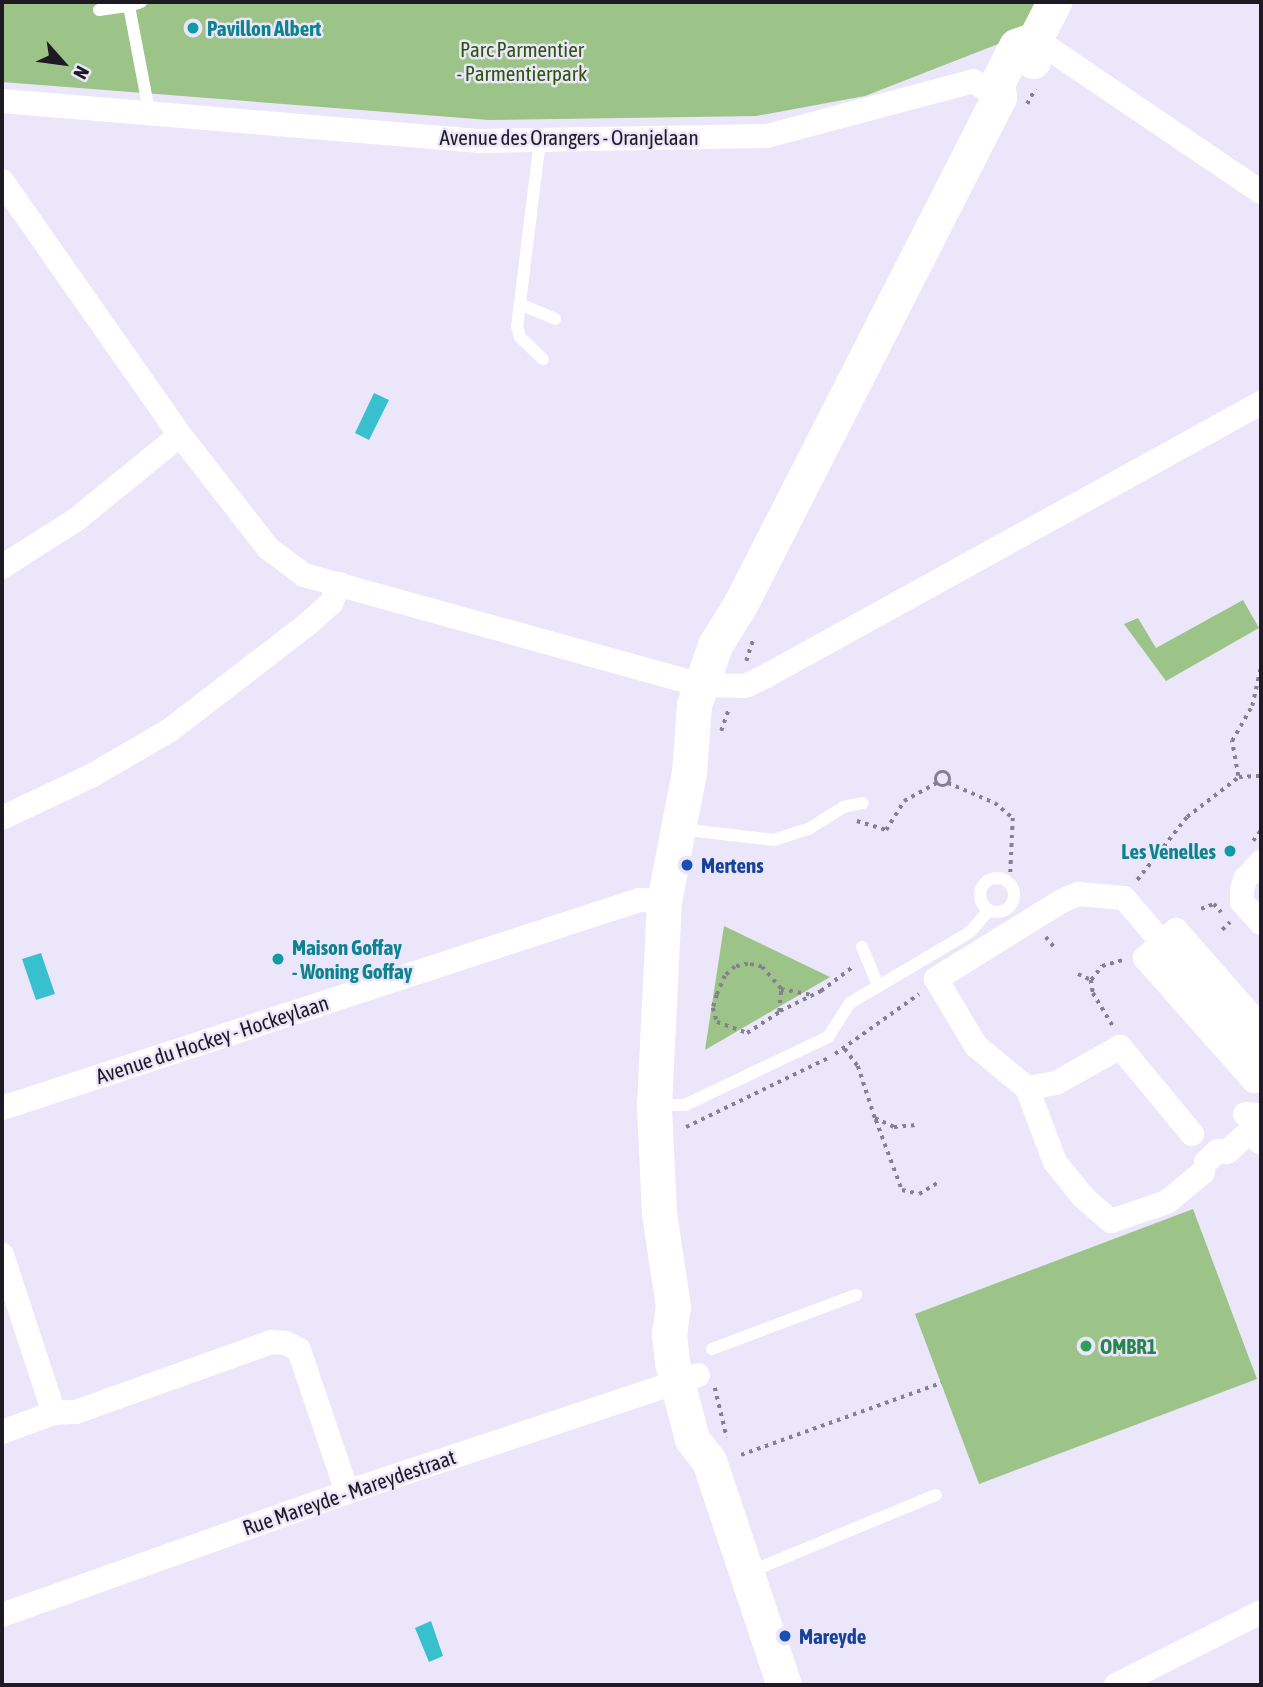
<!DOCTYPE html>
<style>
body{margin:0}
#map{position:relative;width:1263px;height:1687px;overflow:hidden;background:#ece6fb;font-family:"Asap Condensed",sans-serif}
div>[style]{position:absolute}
.green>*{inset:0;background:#9cc489}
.water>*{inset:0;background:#39c0ce}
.path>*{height:3.5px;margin-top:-1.75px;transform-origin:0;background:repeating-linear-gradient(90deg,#84808f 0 3.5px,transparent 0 8.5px)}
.path>.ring{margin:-1.75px;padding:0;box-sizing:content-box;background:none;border:3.5px solid #84808f;border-radius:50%}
.lane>*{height:12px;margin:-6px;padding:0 6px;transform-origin:6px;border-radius:6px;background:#fff}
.lane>.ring{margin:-6px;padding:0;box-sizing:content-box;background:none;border:12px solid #fff;border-radius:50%}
.street>*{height:24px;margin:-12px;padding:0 12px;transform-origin:12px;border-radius:12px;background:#fff}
.secondary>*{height:35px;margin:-17.5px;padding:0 17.5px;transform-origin:17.5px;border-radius:17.5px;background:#fff}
.dots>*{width:19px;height:19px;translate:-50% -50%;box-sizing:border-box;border:4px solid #ece6fb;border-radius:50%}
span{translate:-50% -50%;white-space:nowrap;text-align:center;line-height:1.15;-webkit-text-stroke:5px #ece6fb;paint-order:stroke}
.culture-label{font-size:21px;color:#0d838f;font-weight:700}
.left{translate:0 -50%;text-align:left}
.right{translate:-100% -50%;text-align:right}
.park-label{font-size:21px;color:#295609}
.street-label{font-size:21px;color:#1d1a24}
.transit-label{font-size:21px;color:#164399;font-weight:700}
.leisure-label{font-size:21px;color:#27864d;font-weight:700}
.frame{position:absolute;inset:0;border:4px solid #1d1a24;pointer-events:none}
.north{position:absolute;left:28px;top:28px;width:70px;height:70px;-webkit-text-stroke:5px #ece6fb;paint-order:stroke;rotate:118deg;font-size:19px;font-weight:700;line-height:28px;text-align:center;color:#1d1a24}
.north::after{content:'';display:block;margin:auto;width:24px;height:32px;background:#1d1a24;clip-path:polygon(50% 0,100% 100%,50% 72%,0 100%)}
</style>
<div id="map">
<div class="green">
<i style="clip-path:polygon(2px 2px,1042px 2px,1026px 33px,865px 96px,756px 116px,489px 120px,2px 82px)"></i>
<i style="clip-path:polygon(1243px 600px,1259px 628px,1166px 681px,1124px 624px,1138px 618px,1156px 648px)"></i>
<i style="clip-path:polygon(724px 926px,830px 977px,705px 1050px)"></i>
<i style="clip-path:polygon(1193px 1209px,1257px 1379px,979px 1484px,915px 1314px)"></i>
</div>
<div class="water">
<i style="clip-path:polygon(374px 393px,389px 400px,369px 440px,355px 433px)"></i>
<i style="clip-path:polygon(41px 953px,55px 994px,36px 1000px,22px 959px)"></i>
<i style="clip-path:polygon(431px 1621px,443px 1656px,429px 1662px,415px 1628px)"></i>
</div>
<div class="path">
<i style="left:1027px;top:104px;width:17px;rotate:-62deg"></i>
<i style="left:746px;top:661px;width:23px;rotate:-72deg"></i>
<i style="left:721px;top:731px;width:24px;rotate:-71deg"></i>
<i class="ring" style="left:936px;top:772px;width:10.5px;height:10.5px"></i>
<i style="left:1238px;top:776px;width:36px;rotate:-100deg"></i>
<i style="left:1232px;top:741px;width:40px;rotate:-60.3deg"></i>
<i style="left:1252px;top:706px;width:41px;rotate:-77.3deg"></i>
<i style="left:948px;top:783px;width:51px;rotate:23.1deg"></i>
<i style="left:995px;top:803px;width:23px;rotate:40deg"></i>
<i style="left:1013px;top:818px;width:66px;rotate:92.6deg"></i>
<i style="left:857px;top:821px;width:30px;rotate:17deg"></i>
<i style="left:886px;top:830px;width:34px;rotate:-58deg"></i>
<i style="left:904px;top:801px;width:38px;rotate:-29deg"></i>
<i style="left:1253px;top:841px;width:14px;rotate:-54deg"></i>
<i style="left:1137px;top:880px;width:80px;rotate:-51.6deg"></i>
<i style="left:1187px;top:817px;width:66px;rotate:-37.6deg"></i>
<i style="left:1239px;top:777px;width:22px;rotate:-3deg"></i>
<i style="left:1201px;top:909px;width:14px;rotate:-21deg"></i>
<i style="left:1214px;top:904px;width:11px;rotate:49deg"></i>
<i style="left:1222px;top:930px;width:11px;rotate:-45deg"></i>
<i style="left:1046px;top:937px;width:14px;rotate:51deg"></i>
<i style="left:1078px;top:974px;width:14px;rotate:25deg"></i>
<i style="left:1091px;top:980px;width:13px;rotate:81deg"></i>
<i style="left:1093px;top:993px;width:39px;rotate:59deg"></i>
<i style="left:1091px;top:980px;width:18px;rotate:-52deg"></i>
<i style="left:1102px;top:966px;width:22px;rotate:-16deg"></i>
<i style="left:781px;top:989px;width:29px;rotate:-131deg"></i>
<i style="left:762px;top:967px;width:14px;rotate:-168deg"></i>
<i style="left:748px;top:964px;width:13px;rotate:167deg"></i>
<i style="left:735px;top:967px;width:13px;rotate:138deg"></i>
<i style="left:725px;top:976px;width:21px;rotate:113deg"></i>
<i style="left:717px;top:995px;width:14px;rotate:107deg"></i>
<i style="left:713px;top:1008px;width:15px;rotate:74deg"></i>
<i style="left:717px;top:1022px;width:32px;rotate:20deg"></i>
<i style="left:747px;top:1033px;width:38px;rotate:-33deg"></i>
<i style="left:779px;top:1012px;width:23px;rotate:-85deg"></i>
<i style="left:781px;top:989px;width:31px;rotate:11deg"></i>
<i style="left:780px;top:1011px;width:46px;rotate:-26deg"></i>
<i style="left:821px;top:991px;width:41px;rotate:-37.1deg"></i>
<i style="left:845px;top:1049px;width:21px;rotate:53deg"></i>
<i style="left:858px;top:1066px;width:55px;rotate:71.9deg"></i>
<i style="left:875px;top:1118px;width:21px;rotate:25deg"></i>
<i style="left:894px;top:1127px;width:22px;rotate:-5deg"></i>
<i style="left:835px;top:1054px;width:103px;rotate:-35.5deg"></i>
<i style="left:876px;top:1120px;width:75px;rotate:69.6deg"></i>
<i style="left:902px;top:1190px;width:17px;rotate:13deg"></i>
<i style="left:919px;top:1194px;width:21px;rotate:-31deg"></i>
<i style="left:686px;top:1127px;width:158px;rotate:-25.9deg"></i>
<i style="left:715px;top:1388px;width:51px;rotate:76.5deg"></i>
<i style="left:741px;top:1455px;width:213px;rotate:-19.8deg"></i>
</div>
<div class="lane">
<i style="left:141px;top:2px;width:13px;rotate:162deg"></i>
<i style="left:129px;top:6px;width:107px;rotate:79.2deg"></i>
<i style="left:99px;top:10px;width:30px;rotate:-8deg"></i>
<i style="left:540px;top:140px;width:187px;rotate:97deg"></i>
<i style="left:517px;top:326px;width:11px;rotate:75deg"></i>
<i style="left:520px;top:337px;width:32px;rotate:44deg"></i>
<i style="left:520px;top:304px;width:38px;rotate:23deg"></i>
<i style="left:680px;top:829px;width:95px;rotate:6.7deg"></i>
<i style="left:774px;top:840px;width:38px;rotate:-18deg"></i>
<i style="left:810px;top:828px;width:39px;rotate:-32deg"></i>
<i style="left:843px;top:807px;width:20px;rotate:-11deg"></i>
<i class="ring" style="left:980px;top:878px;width:22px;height:22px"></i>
<i style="left:862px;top:947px;width:41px;rotate:67.2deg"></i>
<i style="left:658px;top:1105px;width:27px"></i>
<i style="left:685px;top:1105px;width:158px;rotate:-25.4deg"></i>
<i style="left:828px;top:1037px;width:40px;rotate:-57.1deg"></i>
<i style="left:850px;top:1003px;width:139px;rotate:-30.6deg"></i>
<i style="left:970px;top:932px;width:29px;rotate:-49deg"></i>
<i style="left:712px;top:1349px;width:154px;rotate:-20.6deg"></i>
<i style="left:749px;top:1572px;width:202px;rotate:-22.4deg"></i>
</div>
<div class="street">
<i style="left:1035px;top:39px;width:273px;rotate:34.1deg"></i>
<i style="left:2px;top:101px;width:480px;rotate:4.8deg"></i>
<i style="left:480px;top:141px;width:287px;rotate:-1deg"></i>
<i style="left:767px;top:136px;width:213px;rotate:-14.9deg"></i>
<i style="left:973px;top:81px;width:31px;rotate:32deg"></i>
<i style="left:2px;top:181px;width:310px;rotate:55deg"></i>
<i style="left:180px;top:435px;width:143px;rotate:52.1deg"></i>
<i style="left:268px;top:548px;width:45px;rotate:36.9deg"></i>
<i style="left:304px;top:575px;width:412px;rotate:15.5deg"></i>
<i style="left:701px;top:685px;width:44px;rotate:1.3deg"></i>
<i style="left:745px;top:686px;width:23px;rotate:-25deg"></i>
<i style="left:766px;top:676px;width:565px;rotate:-28.88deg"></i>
<i style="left:2px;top:567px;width:89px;rotate:-32.6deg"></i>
<i style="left:77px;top:519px;width:133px;rotate:-39.2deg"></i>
<i style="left:2px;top:818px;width:101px;rotate:-25.3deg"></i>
<i style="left:93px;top:775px;width:89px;rotate:-30.3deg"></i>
<i style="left:170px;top:730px;width:175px;rotate:-37.6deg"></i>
<i style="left:309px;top:623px;width:30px;rotate:-42deg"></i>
<i style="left:331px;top:603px;width:21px;rotate:-65deg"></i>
<i style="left:1261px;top:862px;width:23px;rotate:133deg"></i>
<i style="left:1245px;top:879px;width:11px;rotate:105deg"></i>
<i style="left:1242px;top:890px;width:12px;rotate:90deg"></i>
<i style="left:1242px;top:902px;width:28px;rotate:48deg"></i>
<i style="left:1261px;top:1027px;width:129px;rotate:-131.2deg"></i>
<i style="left:1176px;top:930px;width:42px;rotate:137.9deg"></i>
<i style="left:1145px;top:958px;width:164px;rotate:48.5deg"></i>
<i style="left:1254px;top:1081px;width:10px;rotate:-45deg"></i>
<i style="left:1027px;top:1088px;width:79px;rotate:69.3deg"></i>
<i style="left:1055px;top:1162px;width:45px;rotate:51.3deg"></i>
<i style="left:1083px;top:1197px;width:37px;rotate:41deg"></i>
<i style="left:1111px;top:1221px;width:59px;rotate:-18.7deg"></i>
<i style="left:1167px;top:1202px;width:47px;rotate:-39.8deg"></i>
<i style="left:2px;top:1108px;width:670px;rotate:-18.08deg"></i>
<i style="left:639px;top:900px;width:25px;rotate:2deg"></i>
<i style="left:1245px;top:1114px;width:16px;rotate:4deg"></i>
<i style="left:1192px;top:1134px;width:113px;rotate:-129.6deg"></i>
<i style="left:1120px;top:1047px;width:73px;rotate:150.6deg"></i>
<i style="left:1056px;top:1083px;width:29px;rotate:170deg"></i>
<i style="left:1027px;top:1088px;width:66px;rotate:-140.5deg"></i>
<i style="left:976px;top:1046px;width:78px;rotate:-120.8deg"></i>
<i style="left:936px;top:979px;width:148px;rotate:-31.8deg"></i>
<i style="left:1062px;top:901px;width:17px;rotate:-24deg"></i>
<i style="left:1078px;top:894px;width:46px;rotate:5deg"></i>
<i style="left:1124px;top:898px;width:211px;rotate:49.4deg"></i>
<i style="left:1206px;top:1162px;width:16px;rotate:-43deg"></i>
<i style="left:1218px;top:1151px;width:9px;rotate:6deg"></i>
<i style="left:1227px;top:1152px;width:31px;rotate:-42deg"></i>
<i style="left:1250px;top:1131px;width:16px;rotate:47deg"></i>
<i style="left:2px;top:1255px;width:166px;rotate:71.8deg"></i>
<i style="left:2px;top:1432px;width:55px;rotate:-20.1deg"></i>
<i style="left:54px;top:1413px;width:22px;rotate:-3deg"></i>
<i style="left:76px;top:1412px;width:207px;rotate:-19.7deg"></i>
<i style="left:271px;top:1342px;width:15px;rotate:4deg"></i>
<i style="left:286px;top:1343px;width:15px;rotate:28deg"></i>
<i style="left:299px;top:1350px;width:150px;rotate:71.3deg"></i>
<i style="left:2px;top:1615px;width:366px;rotate:-19.6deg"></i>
<i style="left:347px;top:1492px;width:370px;rotate:-18.4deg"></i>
<i style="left:1116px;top:1685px;width:162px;rotate:-26.7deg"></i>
</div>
<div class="secondary">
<i style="left:1033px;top:61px;width:22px;rotate:-85deg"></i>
<i style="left:1035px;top:39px;width:42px;rotate:-62.8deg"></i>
<i style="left:784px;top:1685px;width:236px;rotate:-108.5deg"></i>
<i style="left:709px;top:1461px;width:28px;rotate:-128deg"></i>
<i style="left:692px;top:1439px;width:80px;rotate:-104.6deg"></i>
<i style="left:672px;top:1362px;width:28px;rotate:-96deg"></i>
<i style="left:669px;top:1334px;width:28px;rotate:-82deg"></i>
<i style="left:673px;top:1306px;width:94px;rotate:-98.6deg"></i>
<i style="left:659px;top:1213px;width:108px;rotate:-92.7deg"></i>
<i style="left:654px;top:1105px;width:204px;rotate:-87.2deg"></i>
<i style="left:664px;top:901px;width:131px;rotate:-79deg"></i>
<i style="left:689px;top:772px;width:67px;rotate:-85.7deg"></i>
<i style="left:694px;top:705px;width:64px;rotate:-70.7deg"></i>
<i style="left:715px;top:645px;width:49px;rotate:-58.2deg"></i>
<i style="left:741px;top:603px;width:568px;rotate:-62.98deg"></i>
<i style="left:999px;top:97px;width:14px;rotate:-98deg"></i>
<i style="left:997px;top:83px;width:24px;rotate:-62deg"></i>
<i style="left:1008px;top:62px;width:18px;rotate:-63deg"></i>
<i style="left:1016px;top:46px;width:20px;rotate:-20deg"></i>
</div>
<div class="dots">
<i style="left:193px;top:28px;background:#0f9aa8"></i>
<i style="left:1230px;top:851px;background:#0f9aa8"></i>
<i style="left:687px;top:865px;background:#1a4fb4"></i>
<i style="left:278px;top:959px;background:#0f9aa8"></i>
<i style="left:1086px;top:1346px;background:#2e9e5b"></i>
<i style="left:785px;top:1636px;background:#1a4fb4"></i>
</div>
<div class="culture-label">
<span class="left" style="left:207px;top:28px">Pavillon Albert</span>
<span class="right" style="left:1216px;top:851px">Les Venelles</span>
<span class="left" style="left:292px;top:959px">Maison Goffay<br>- Woning Goffay</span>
</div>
<div class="park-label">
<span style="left:522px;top:61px">Parc Parmentier<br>- Parmentierpark</span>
</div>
<div class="street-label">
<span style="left:569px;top:137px">Avenue des Orangers - Oranjelaan</span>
<span style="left:212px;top:1039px;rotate:-18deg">Avenue du Hockey - Hockeylaan</span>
<span style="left:349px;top:1492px;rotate:-19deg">Rue Mareyde - Mareydestraat</span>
</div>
<div class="transit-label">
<span class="left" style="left:701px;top:865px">Mertens</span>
<span class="left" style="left:799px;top:1636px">Mareyde</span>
</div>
<div class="leisure-label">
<span class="left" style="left:1100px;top:1346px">OMBR1</span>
</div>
<div class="frame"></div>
<div class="north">N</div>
</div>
